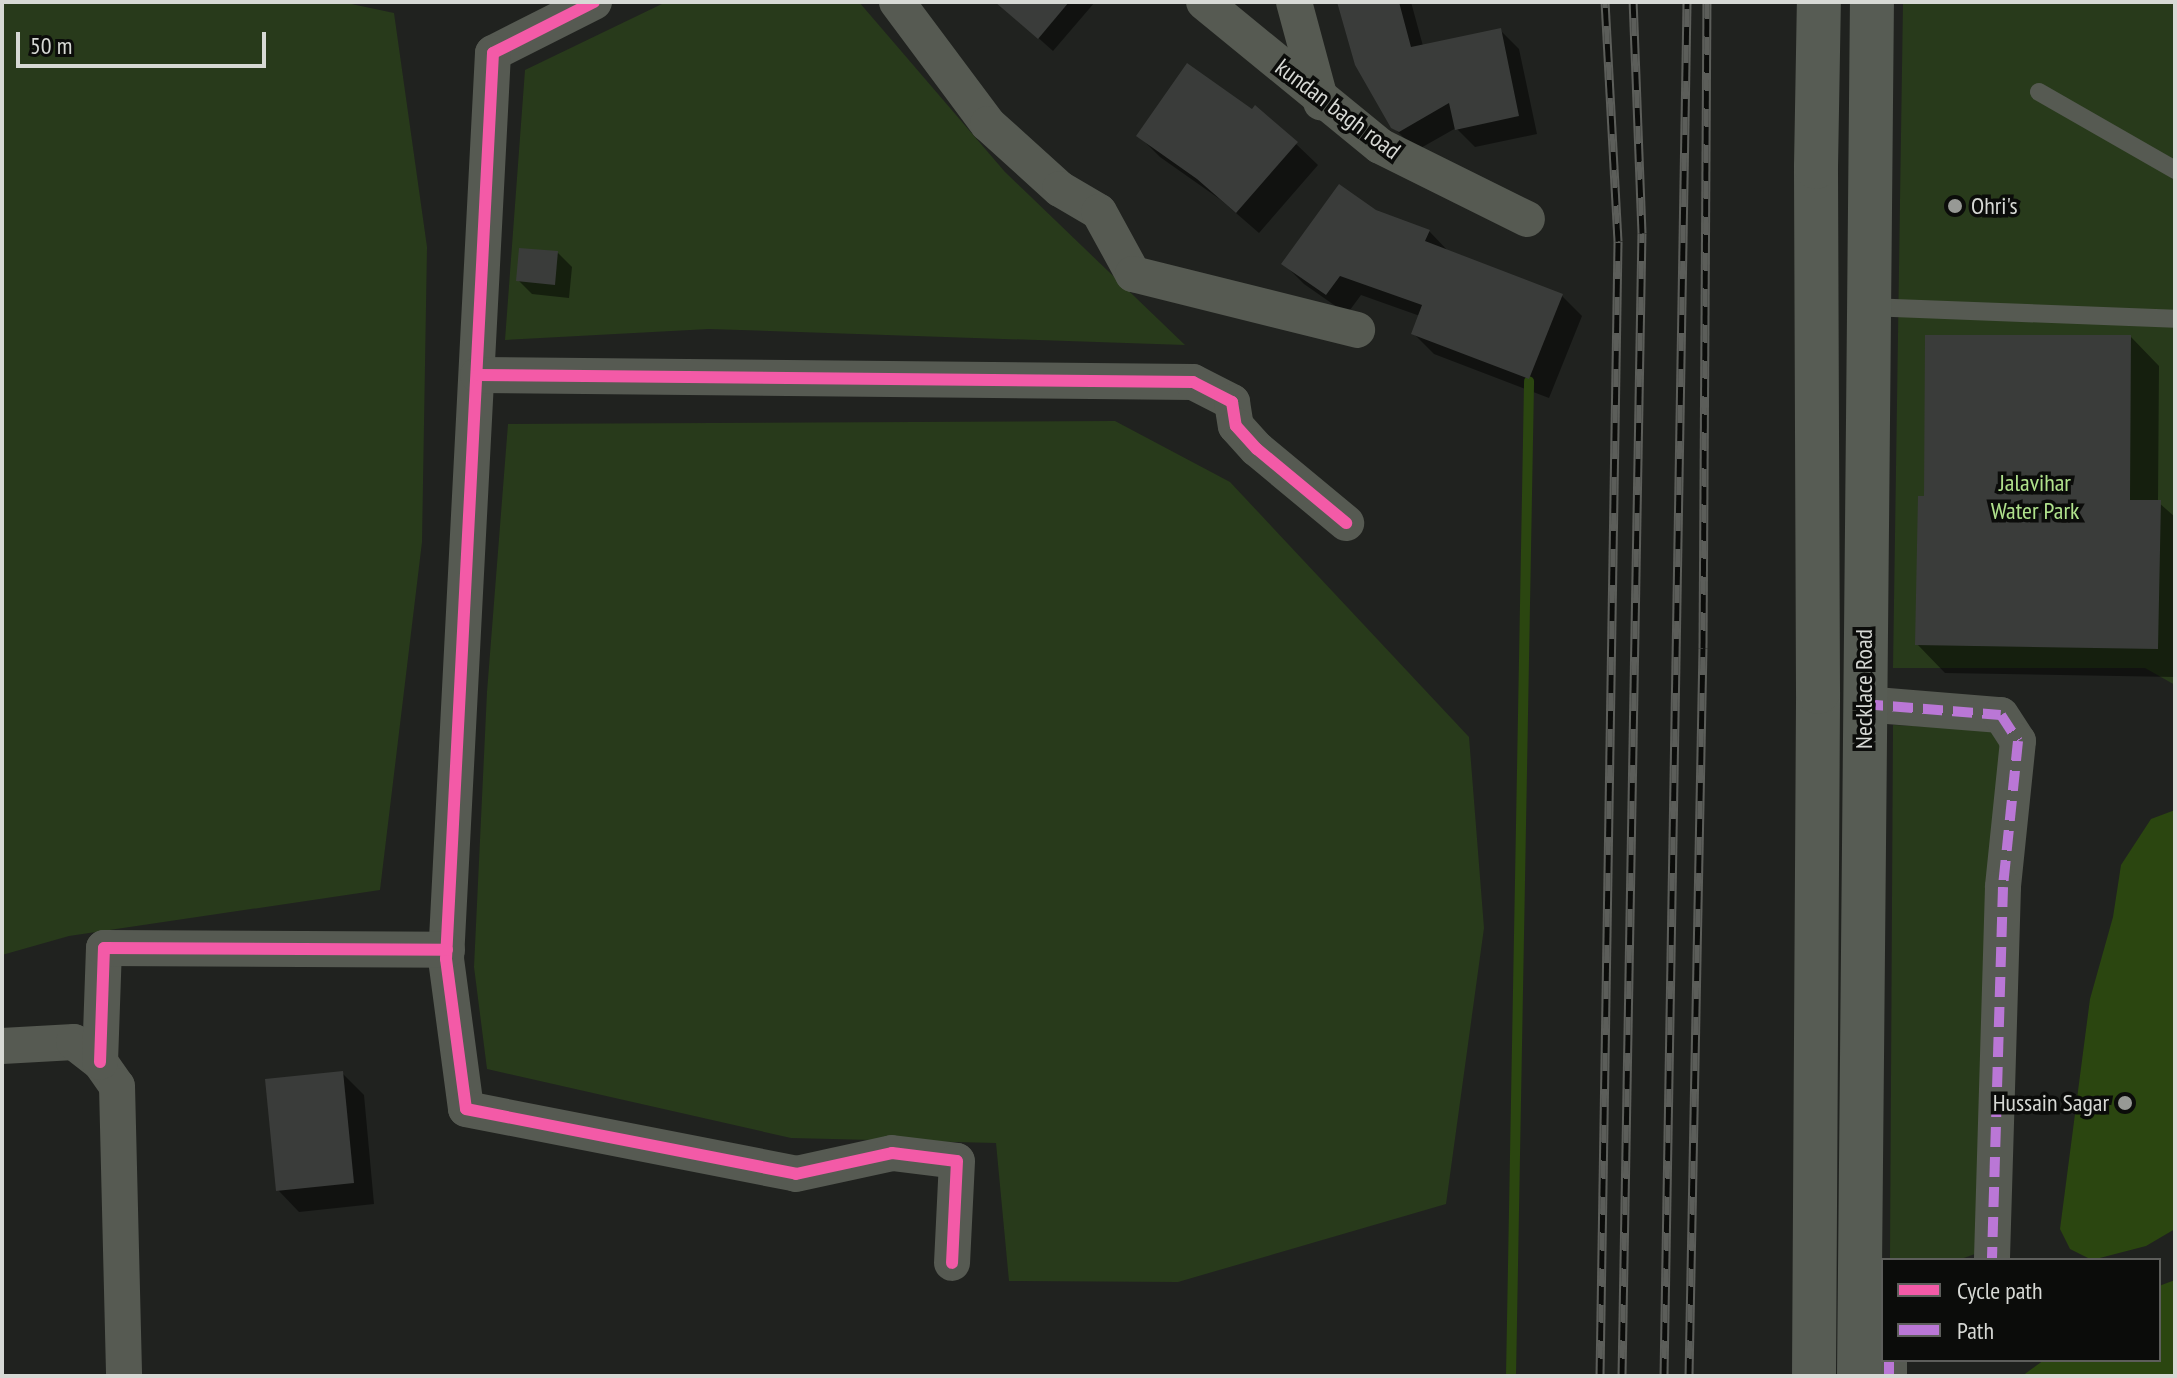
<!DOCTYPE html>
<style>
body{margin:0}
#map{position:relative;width:2177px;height:1378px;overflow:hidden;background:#20221f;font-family:"PT Sans Narrow",sans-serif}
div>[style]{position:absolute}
.green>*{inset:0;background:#283a1b}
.water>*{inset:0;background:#2b4610}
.shadow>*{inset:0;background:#0007}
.stream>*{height:10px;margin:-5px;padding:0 5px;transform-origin:5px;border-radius:5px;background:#2b4610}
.building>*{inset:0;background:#3a3c3a}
.lane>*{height:18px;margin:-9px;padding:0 9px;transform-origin:9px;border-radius:9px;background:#565a52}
.street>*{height:36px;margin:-18px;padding:0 18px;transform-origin:18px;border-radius:18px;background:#565a52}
.secondary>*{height:44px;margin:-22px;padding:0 22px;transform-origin:22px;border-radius:22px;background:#575c54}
.rail>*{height:9px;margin-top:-4.5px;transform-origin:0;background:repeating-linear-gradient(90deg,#0b0c0a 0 18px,#5c5e5a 0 36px);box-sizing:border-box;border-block:2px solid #5c5e5a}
.quiet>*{height:10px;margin-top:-5px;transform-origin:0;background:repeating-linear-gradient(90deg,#ba77d6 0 20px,transparent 0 30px)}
.cycleway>*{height:12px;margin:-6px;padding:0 6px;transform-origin:6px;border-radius:6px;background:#f35aa7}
.dots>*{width:22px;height:22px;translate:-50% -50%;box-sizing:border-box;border:4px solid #0b0c0a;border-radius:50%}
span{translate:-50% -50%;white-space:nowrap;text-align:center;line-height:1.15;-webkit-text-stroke:7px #0b0c0a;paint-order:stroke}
.street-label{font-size:24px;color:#d7d9d5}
.poi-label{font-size:24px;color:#d7d9d5}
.left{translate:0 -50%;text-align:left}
.right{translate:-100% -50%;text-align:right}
.park-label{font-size:24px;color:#b0e28c}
.frame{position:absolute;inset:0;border:4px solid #d7d9d5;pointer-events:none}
.legend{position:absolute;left:1881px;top:1258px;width:280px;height:104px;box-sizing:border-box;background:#0b0c0a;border:2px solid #5d5e5b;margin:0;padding:10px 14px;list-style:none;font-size:24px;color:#d7d9d5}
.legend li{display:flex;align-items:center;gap:16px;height:40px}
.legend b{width:40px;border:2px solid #5d5e5b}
.scale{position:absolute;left:16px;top:32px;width:250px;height:36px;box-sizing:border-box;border:4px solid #d7d9d5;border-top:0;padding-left:10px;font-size:24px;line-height:28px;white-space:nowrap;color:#d7d9d5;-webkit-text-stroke:6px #0b0c0a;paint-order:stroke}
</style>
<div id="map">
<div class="green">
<i style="clip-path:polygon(2px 2px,342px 2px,394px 13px,427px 247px,422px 542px,380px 890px,69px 936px,2px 955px)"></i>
<i style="clip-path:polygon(666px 2px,859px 2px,1005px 172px,1185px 345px,709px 329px,505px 340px,525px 70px)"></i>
<i style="clip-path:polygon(1903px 2px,2175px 2px,2175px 685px,2145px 668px,1893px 668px)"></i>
<i style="clip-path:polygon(1115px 421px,1230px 482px,1469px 737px,1484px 928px,1446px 1204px,1178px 1282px,1009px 1281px,996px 1143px,791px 1138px,487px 1069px,474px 967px,487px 692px,508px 424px)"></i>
<i style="clip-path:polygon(1893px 725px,1996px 730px,2003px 748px,1975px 1254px,1958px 1260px,1890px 1260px)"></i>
</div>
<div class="water">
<i style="clip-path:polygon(2175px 810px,2175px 1229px,2146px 1246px,2092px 1260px,2070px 1249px,2060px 1229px,2090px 999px,2113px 917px,2121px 865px,2151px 819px)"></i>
<i style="clip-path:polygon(2175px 1280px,2175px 1376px,2022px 1376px,2044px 1360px,2159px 1360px,2159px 1286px)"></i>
</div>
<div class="shadow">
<i style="clip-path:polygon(998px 2px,1095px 2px,1053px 51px)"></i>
<i style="clip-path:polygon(1340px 2px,1411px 2px,1423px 46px,1500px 30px,1519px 49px,1537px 134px,1475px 147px,1456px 128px,1419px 149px,1412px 146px,1393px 127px)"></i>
<i style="clip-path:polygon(1138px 135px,1296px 144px,1318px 165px,1259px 233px,1221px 200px,1160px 157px)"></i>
<i style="clip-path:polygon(1429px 231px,1450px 253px,1561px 295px,1582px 316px,1549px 398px,1434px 354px,1413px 333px,1420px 316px,1361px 295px,1347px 314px,1304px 284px,1284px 264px)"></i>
<i style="clip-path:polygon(558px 253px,572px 267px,569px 298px,532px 294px,518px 280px)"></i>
<i style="clip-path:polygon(2131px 337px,2159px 366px,2158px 502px,2175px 517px,2175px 677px,1945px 673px,1917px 644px,1926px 498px)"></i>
<i style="clip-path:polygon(342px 1073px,364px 1095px,374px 1204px,299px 1212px,278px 1190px)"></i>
</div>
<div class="stream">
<i style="left:1511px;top:1376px;width:995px;rotate:-88.96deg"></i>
</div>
<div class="building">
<i style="clip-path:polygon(995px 2px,1069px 2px,1038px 39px)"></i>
<i style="clip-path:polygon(1337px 2px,1399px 2px,1411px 47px,1501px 28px,1519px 116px,1455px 130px,1449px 103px,1399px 132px,1391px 128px,1355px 65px)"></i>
<i style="clip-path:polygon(1187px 63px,1252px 109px,1255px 105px,1298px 142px,1236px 213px,1197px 179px,1136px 136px)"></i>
<i style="clip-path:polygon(1339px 184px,1376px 210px,1430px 230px,1425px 241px,1563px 294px,1529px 379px,1411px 334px,1422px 305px,1340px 276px,1326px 295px,1281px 264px)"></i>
<i style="clip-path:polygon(519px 248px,558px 251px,555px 285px,516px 281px)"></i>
<i style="clip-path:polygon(1925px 335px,2131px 335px,2130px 500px,2161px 500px,2158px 649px,1915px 645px,1918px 496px,1924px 496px)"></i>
<i style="clip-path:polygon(343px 1071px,354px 1183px,276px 1191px,265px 1079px)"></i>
</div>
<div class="lane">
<i style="left:2039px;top:92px;width:157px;rotate:29.8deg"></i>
<i style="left:1868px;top:307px;width:307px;rotate:2.2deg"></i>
</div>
<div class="street">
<i style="left:594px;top:2px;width:113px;rotate:153.2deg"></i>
<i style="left:493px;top:53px;width:907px;rotate:92.97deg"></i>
<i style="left:446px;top:959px;width:151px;rotate:82.4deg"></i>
<i style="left:466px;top:1109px;width:336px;rotate:11.1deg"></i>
<i style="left:796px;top:1174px;width:98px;rotate:-12.3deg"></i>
<i style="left:892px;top:1153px;width:65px;rotate:7deg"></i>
<i style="left:957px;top:1161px;width:102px;rotate:92.8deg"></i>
<i style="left:897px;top:2px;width:152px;rotate:53.3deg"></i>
<i style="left:988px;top:124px;width:97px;rotate:42.1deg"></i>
<i style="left:1060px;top:189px;width:45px;rotate:30.5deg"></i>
<i style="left:1099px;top:212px;width:71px;rotate:61.3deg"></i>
<i style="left:1133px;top:274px;width:231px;rotate:14deg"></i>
<i style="left:1204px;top:2px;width:227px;rotate:39.3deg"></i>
<i style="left:1380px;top:146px;width:164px;rotate:26.4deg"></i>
<i style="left:1294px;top:2px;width:104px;rotate:74.9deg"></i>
<i style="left:478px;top:375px;width:715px;rotate:0.56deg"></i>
<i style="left:1193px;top:382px;width:44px;rotate:27.1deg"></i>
<i style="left:1232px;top:402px;width:24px;rotate:81deg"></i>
<i style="left:1236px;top:426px;width:31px;rotate:48deg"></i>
<i style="left:1257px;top:449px;width:116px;rotate:39.7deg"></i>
<i style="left:1863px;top:704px;width:138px;rotate:4.6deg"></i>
<i style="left:2001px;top:715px;width:31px;rotate:57deg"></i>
<i style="left:2018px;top:741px;width:147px;rotate:95.9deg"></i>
<i style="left:2003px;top:887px;width:373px;rotate:91.7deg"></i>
<i style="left:2px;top:1046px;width:72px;rotate:-3.2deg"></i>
<i style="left:74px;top:1042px;width:33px;rotate:38deg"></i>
<i style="left:100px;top:1062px;width:29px;rotate:55deg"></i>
<i style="left:117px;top:1086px;width:290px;rotate:88.6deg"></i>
<i style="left:100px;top:1062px;width:114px;rotate:-88deg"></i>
<i style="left:104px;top:948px;width:343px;rotate:0.3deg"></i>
<i style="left:1889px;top:1360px;width:16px;rotate:90deg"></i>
</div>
<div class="secondary">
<i style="left:1814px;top:1376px;width:684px;rotate:-89.66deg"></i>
<i style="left:1818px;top:692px;width:525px;rotate:-90.22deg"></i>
<i style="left:1816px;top:167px;width:165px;rotate:-89deg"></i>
<i style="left:1859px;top:1376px;width:1374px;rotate:-89.46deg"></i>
</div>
<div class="rail">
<i style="left:1600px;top:1376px;width:1135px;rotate:-89.09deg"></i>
<i style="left:1618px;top:241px;width:239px;rotate:-93.1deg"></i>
<i style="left:1622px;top:1376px;width:1143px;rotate:-89deg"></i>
<i style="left:1642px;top:233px;width:231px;rotate:-92.2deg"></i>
<i style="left:1664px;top:1376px;width:1374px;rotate:-89.04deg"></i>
<i style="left:1689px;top:1376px;width:728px;rotate:-88.9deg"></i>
<i style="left:1703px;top:648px;width:646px;rotate:-89.65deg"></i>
</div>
<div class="quiet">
<i style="left:1863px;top:704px;width:138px;rotate:4.6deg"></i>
<i style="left:2001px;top:715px;width:31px;rotate:57deg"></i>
<i style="left:2018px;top:741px;width:147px;rotate:95.9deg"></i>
<i style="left:2003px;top:887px;width:373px;rotate:91.7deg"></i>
<i style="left:1889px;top:1360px;width:16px;rotate:90deg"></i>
</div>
<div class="cycleway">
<i style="left:594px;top:2px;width:113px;rotate:153.2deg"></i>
<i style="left:493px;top:53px;width:907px;rotate:92.97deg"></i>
<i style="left:446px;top:959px;width:151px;rotate:82.4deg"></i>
<i style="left:466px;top:1109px;width:336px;rotate:11.1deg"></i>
<i style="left:796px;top:1174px;width:98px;rotate:-12.3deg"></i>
<i style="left:892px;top:1153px;width:65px;rotate:7deg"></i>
<i style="left:957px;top:1161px;width:102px;rotate:92.8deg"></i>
<i style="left:478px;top:375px;width:715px;rotate:0.56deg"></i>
<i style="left:1193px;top:382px;width:44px;rotate:27.1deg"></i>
<i style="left:1232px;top:402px;width:24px;rotate:81deg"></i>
<i style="left:1236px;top:426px;width:31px;rotate:48deg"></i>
<i style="left:1257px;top:449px;width:116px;rotate:39.7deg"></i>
<i style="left:100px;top:1062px;width:114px;rotate:-88deg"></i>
<i style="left:104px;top:948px;width:343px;rotate:0.3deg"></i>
</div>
<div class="dots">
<i style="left:1955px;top:206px;background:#979995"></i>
<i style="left:2125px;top:1103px;background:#979995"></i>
</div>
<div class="street-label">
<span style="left:1338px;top:109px;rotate:37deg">kundan bagh road</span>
<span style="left:1864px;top:689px;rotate:-90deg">Necklace Road</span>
</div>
<div class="poi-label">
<span class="left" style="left:1971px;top:206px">Ohri's</span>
<span class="right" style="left:2109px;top:1103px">Hussain Sagar</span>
</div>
<div class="park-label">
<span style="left:2035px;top:497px">Jalavihar<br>Water Park</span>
</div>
<div class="frame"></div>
<ul class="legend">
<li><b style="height:10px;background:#f35aa7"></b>Cycle path</li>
<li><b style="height:10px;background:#ba77d6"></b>Path</li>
</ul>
<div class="scale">50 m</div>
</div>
